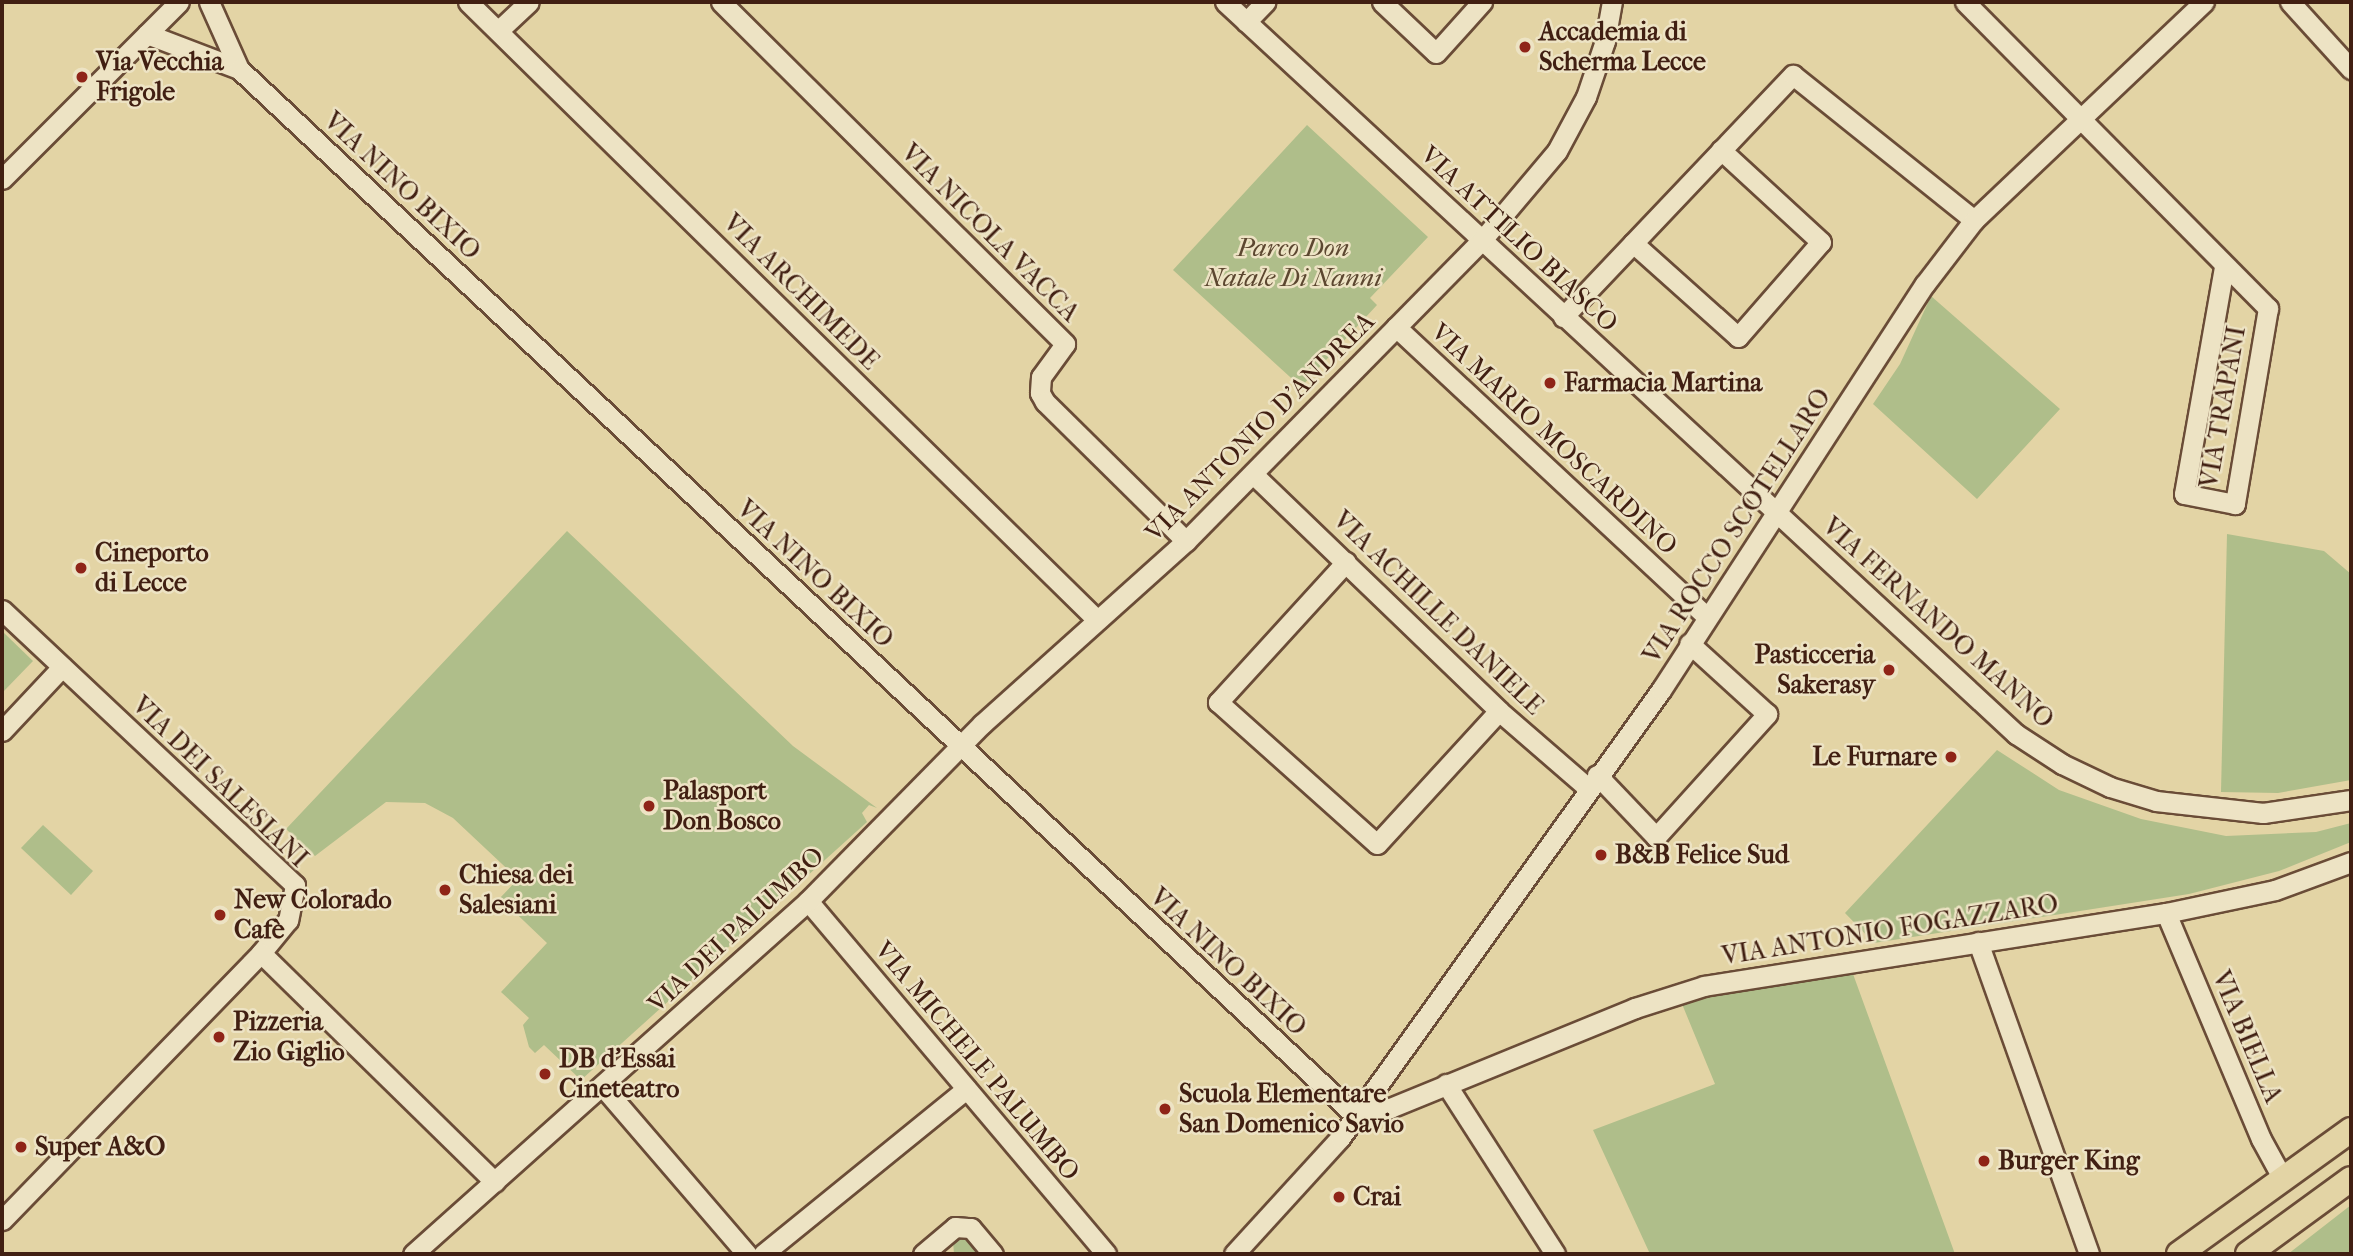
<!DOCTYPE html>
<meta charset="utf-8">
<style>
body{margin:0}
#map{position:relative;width:2353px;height:1256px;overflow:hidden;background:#e3d4a5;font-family:"IM FELL French Canon",serif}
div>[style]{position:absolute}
.green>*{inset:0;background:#afbe8a}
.roads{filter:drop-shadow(2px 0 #6a4c37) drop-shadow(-2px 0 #6a4c37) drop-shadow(0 2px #6a4c37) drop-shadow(0 -2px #6a4c37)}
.minor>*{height:19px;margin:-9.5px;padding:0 9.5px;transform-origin:9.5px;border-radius:9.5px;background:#ede3c4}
.major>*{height:24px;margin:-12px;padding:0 12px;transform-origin:12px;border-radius:12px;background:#e3d4a5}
.dots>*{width:19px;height:19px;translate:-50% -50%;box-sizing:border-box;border:4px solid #ede3c4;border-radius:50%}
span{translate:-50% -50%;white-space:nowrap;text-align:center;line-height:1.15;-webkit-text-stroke:5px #ede3c4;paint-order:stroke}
.poi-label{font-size:26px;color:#411f12;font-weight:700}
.left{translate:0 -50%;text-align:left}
.right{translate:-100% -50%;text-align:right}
.street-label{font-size:26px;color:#411f12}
.park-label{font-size:26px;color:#5c4730;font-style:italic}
.frame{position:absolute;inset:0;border:4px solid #411f12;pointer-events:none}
</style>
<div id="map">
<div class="green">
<i style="clip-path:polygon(1307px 125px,1428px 237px,1370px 298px,1377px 305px,1301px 387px,1173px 270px)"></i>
<i style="clip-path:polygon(1931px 296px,2060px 409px,1977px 499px,1873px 404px,1900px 364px)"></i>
<i style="clip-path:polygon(567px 531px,793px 746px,877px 808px,869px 805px,862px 813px,867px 822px,581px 1080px,544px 1045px,535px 1053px,529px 1047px,523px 1025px,529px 1018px,501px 992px,547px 943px,500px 898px,518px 879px,453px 818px,425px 803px,386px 802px,315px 856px,286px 829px)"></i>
<i style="clip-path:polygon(2227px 534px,2324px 551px,2351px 574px,2351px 780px,2278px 793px,2221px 792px)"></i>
<i style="clip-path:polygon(3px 632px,33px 661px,2px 693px,2px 634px)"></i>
<i style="clip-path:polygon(1997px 750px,2059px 790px,2141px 819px,2226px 836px,2316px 832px,2351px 823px,2351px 842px,2279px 871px,2189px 894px,1874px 943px,1845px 913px)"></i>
<i style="clip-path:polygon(43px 825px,93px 871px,71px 895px,21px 848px)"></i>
<i style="clip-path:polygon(1853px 974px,1955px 1254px,1650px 1254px,1593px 1130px,1715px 1084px,1682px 1004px,1741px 990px)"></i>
<i style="clip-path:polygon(2351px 1205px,2351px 1254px,2288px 1254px)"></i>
<i style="clip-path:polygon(959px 1236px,964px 1236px,978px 1252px,954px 1254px,953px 1241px)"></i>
</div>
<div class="roads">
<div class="minor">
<i style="left:209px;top:2px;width:73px;rotate:65.9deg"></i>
<i style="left:468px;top:2px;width:882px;rotate:44.49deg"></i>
<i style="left:721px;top:2px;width:485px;rotate:44.8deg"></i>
<i style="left:1065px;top:344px;width:41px;rotate:126deg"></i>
<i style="left:1041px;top:377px;width:16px;rotate:94deg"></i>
<i style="left:1040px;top:393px;width:10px;rotate:61deg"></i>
<i style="left:1045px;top:402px;width:198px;rotate:44.6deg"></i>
<i style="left:1225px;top:2px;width:1078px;rotate:42.78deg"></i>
<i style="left:2016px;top:734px;width:55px;rotate:33.1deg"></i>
<i style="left:2062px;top:764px;width:53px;rotate:25.6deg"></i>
<i style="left:2110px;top:787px;width:48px;rotate:16.9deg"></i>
<i style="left:2156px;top:801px;width:108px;rotate:6.4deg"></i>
<i style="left:2263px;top:813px;width:89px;rotate:-8.4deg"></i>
<i style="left:1382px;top:2px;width:74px;rotate:43.4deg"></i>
<i style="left:1436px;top:53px;width:69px;rotate:-48deg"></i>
<i style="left:1965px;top:2px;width:431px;rotate:45.3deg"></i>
<i style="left:2268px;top:308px;width:199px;rotate:99.6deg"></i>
<i style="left:2235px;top:504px;width:52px;rotate:-168.9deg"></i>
<i style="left:2184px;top:494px;width:231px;rotate:-80deg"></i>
<i style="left:2290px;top:2px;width:91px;rotate:47.7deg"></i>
<i style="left:1246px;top:22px;width:28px;rotate:-46deg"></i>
<i style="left:498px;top:31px;width:42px;rotate:-43.1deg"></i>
<i style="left:147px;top:34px;width:98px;rotate:20.8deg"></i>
<i style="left:239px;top:69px;width:1531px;rotate:43.15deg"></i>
<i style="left:2px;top:179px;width:250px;rotate:-45deg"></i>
<i style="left:1633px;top:243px;width:141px;rotate:41.8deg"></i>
<i style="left:1738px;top:337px;width:126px;rotate:-48.9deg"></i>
<i style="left:1821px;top:242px;width:136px;rotate:-137.4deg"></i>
<i style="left:1563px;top:317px;width:334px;rotate:-46.5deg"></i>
<i style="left:1793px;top:75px;width:232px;rotate:38.7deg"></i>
<i style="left:1396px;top:327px;width:425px;rotate:43deg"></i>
<i style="left:1253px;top:474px;width:342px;rotate:43.9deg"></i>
<i style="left:1499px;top:711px;width:118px;rotate:40.9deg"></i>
<i style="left:1346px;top:562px;width:190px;rotate:132.4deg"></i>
<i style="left:1218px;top:702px;width:213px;rotate:41.8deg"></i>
<i style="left:1377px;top:844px;width:180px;rotate:-47.5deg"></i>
<i style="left:2px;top:610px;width:402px;rotate:43.2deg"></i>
<i style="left:295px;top:885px;width:36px;rotate:101deg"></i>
<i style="left:288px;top:920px;width:43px;rotate:129.3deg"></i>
<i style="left:261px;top:953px;width:372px;rotate:134.1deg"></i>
<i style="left:2px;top:731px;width:88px;rotate:-46.8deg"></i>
<i style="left:1597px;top:775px;width:86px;rotate:46.4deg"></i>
<i style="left:1656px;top:837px;width:166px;rotate:-47.9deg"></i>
<i style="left:1767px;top:714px;width:105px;rotate:-137.7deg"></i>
<i style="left:808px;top:901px;width:462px;rotate:49.8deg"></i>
<i style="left:2166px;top:913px;width:245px;rotate:67.2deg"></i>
<i style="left:2261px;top:1139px;width:46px;rotate:61.2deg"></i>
<i style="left:1978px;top:942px;width:331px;rotate:70.4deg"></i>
<i style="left:261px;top:953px;width:327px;rotate:44.4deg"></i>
<i style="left:1446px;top:1084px;width:202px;rotate:57.3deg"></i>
<i style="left:604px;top:1088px;width:219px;rotate:49.3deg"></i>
<i style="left:1356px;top:1116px;width:35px;rotate:-13deg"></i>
<i style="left:1390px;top:1108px;width:265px;rotate:-22.2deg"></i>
<i style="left:1635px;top:1008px;width:72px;rotate:-17.7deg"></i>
<i style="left:1704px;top:986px;width:468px;rotate:-9deg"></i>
<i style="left:2166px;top:913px;width:111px;rotate:-11.9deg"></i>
<i style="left:2275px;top:890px;width:81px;rotate:-20.2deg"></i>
<i style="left:413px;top:1254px;width:530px;rotate:-41.79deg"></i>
<i style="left:808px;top:901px;width:248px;rotate:-45.5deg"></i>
<i style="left:982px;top:724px;width:274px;rotate:-41.9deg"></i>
<i style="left:1186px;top:541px;width:422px;rotate:-45.5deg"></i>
<i style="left:1482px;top:240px;width:116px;rotate:-49.9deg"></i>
<i style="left:1557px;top:151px;width:61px;rotate:-61.8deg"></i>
<i style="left:1586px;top:97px;width:59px;rotate:-71.3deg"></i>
<i style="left:1605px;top:41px;width:40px;rotate:-80deg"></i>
<i style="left:763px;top:1254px;width:262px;rotate:-39.1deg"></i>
<i style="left:923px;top:1254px;width:42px;rotate:-40.2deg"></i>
<i style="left:955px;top:1227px;width:16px;rotate:4deg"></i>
<i style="left:971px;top:1228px;width:34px;rotate:50deg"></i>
<i style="left:1234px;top:1254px;width:157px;rotate:-47.6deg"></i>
<i style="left:1340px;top:1138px;width:551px;rotate:-54.38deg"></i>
<i style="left:1661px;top:690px;width:484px;rotate:-57deg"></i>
<i style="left:1925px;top:284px;width:81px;rotate:-52.6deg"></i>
<i style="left:1974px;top:220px;width:317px;rotate:-43.5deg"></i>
</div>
<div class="major">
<i style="left:2179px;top:1254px;width:212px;rotate:-35.8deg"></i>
<i style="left:2248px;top:1254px;width:127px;rotate:-36.1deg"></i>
</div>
</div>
<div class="dots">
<i style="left:1525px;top:47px;background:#8f2418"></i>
<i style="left:82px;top:77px;background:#8f2418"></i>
<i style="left:1550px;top:383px;background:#8f2418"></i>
<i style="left:81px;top:568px;background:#8f2418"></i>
<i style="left:1889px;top:670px;background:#8f2418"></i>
<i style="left:1951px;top:757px;background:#8f2418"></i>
<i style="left:649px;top:806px;background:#8f2418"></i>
<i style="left:1601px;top:855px;background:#8f2418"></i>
<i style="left:445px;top:890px;background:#8f2418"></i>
<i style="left:220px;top:915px;background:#8f2418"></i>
<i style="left:219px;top:1037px;background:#8f2418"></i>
<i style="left:545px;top:1074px;background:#8f2418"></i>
<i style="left:1165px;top:1109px;background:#8f2418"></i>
<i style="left:21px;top:1147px;background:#8f2418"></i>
<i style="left:1984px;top:1161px;background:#8f2418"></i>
<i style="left:1339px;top:1197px;background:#8f2418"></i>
</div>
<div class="poi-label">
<span class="left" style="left:1539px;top:47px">Accademia di<br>Scherma Lecce</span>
<span class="left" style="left:96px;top:77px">Via Vecchia<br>Frigole</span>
<span class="left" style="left:1564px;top:383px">Farmacia Martina</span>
<span class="left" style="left:95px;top:568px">Cineporto<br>di Lecce</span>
<span class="right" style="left:1875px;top:670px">Pasticceria<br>Sakerasy</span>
<span class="right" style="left:1937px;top:757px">Le Furnare</span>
<span class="left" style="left:663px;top:806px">Palasport<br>Don Bosco</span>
<span class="left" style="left:1615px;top:855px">B&amp;B Felice Sud</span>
<span class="left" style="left:459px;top:890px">Chiesa dei<br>Salesiani</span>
<span class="left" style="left:234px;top:915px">New Colorado<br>Cafè</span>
<span class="left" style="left:233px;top:1037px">Pizzeria<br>Zio Giglio</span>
<span class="left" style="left:559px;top:1074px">DB d'Essai<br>Cineteatro</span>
<span class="left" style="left:1179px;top:1109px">Scuola Elementare<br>San Domenico Savio</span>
<span class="left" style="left:35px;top:1147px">Super A&amp;O</span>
<span class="left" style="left:1998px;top:1161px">Burger King</span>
<span class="left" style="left:1353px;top:1197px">Crai</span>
</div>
<div class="street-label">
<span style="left:402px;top:186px;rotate:43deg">VIA NINO BIXIO</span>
<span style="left:990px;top:233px;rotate:45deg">VIA NICOLA VACCA</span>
<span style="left:1519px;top:239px;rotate:43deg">VIA ATTILIO BIASCO</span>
<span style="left:801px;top:292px;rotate:45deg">VIA ARCHIMEDE</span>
<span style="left:2223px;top:407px;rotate:-80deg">VIA TRAPANI</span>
<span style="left:1260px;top:427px;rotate:-45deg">VIA ANTONIO D'ANDREA</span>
<span style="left:1554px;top:439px;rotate:43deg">VIA MARIO MOSCARDINO</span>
<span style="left:1737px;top:526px;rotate:-57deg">VIA ROCCO SCOTELLARO</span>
<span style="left:815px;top:574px;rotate:43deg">VIA NINO BIXIO</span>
<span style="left:1438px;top:613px;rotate:44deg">VIA ACHILLE DANIELE</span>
<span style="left:1938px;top:623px;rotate:42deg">VIA FERNANDO MANNO</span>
<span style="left:220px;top:782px;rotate:44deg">VIA DEI SALESIANI</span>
<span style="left:736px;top:930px;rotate:-43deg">VIA DEI PALUMBO</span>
<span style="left:1890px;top:930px;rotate:-9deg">VIA ANTONIO FOGAZZARO</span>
<span style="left:1228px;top:962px;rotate:43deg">VIA NINO BIXIO</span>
<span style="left:2247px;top:1037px;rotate:67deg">VIA BIELLA</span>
<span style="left:977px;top:1061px;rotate:50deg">VIA MICHELE PALUMBO</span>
</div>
<div class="park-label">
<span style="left:1293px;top:263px">Parco Don<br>Natale Di Nanni</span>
</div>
<div class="frame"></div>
</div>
